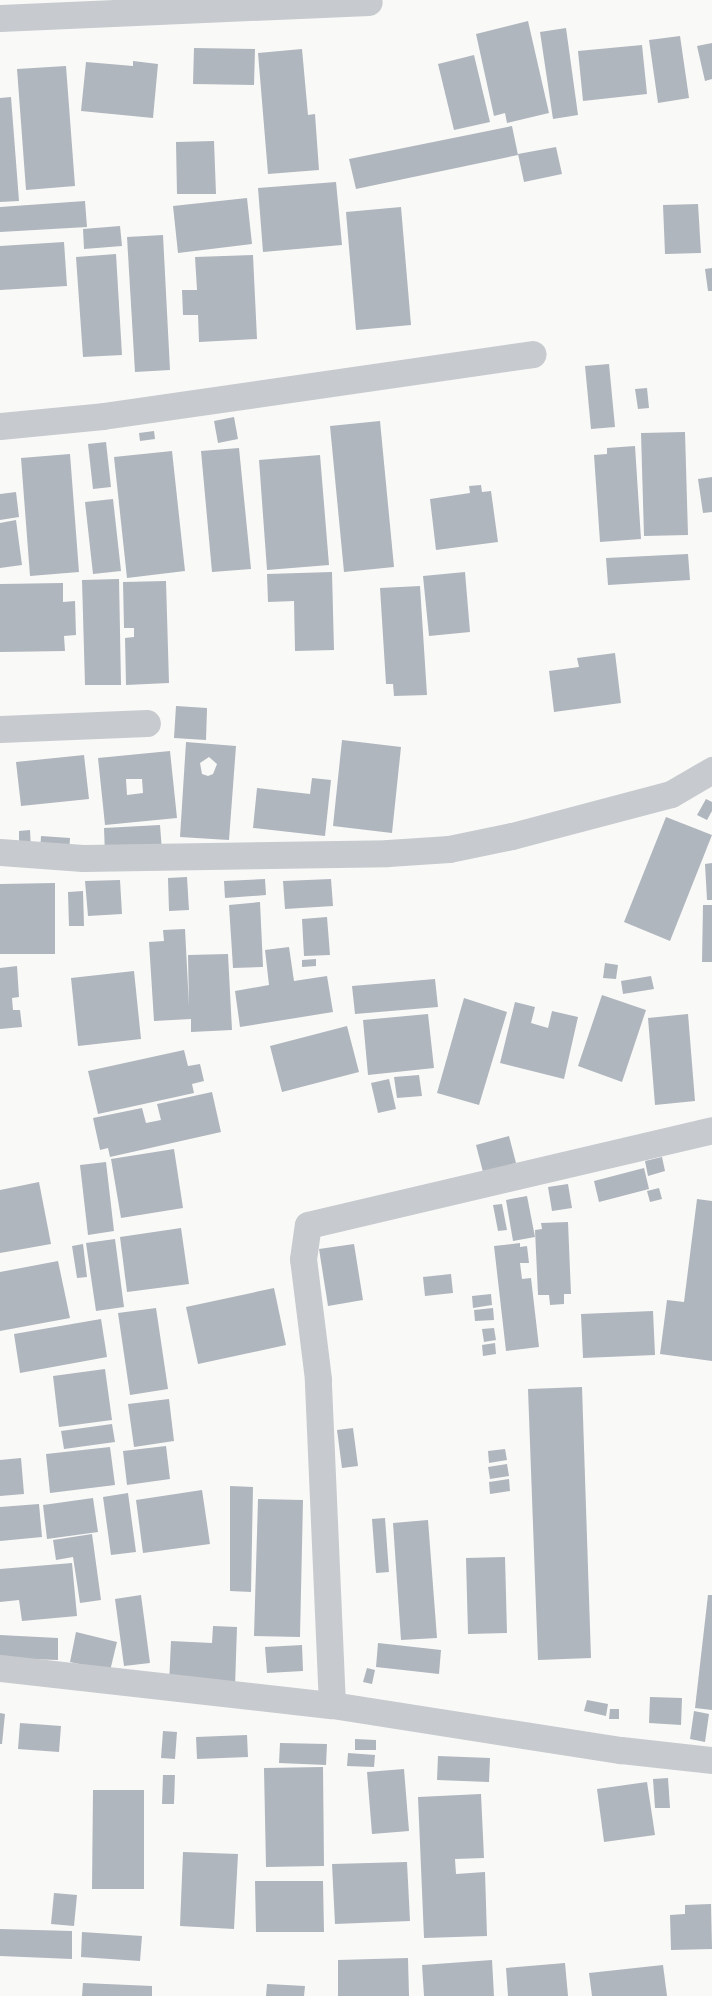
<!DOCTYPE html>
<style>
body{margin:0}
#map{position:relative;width:712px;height:1996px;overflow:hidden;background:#f9f9f7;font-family:Poppins,sans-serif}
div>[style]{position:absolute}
.building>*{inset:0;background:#b0b6be}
.minor>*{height:27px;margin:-13.5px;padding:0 13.5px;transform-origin:13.5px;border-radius:13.5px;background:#c7cace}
span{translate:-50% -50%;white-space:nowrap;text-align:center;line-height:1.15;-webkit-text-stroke:6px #fff;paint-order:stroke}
</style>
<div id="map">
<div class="building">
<i style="clip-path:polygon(528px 21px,549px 113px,507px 123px,505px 113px,494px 116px,476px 34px)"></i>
<i style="clip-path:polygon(566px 28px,578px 115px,553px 119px,540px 32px)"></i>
<i style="clip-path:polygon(680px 36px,689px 98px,658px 103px,649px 40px)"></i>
<i style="clip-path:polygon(712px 43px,712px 79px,705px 81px,697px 46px)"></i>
<i style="clip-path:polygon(642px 45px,647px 94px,583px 101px,578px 51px)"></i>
<i style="clip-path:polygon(194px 48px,255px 49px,254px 85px,193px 84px)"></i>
<i style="clip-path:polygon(302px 49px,308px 115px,315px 114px,319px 170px,268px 174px,258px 53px)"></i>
<i style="clip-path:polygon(474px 55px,490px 122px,454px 130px,438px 64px)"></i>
<i style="clip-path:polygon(133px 61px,158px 64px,153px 118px,81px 111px,86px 62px,133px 66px)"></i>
<i style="clip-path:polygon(66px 66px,75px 186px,26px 190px,17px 69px)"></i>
<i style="clip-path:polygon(11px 97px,19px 201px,0 202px,0 98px)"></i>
<i style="clip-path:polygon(512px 126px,518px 155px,356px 189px,349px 159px)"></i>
<i style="clip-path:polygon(214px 141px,216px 194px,177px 194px,176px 142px)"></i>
<i style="clip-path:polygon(556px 147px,562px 174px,524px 182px,518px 154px)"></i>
<i style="clip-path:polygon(336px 182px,342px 245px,263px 252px,258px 188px)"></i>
<i style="clip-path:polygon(247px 198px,252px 244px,178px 253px,173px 206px)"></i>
<i style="clip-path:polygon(85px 201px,87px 227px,0 232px,0 207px)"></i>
<i style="clip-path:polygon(698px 204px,701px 253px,665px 254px,663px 205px)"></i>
<i style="clip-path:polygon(401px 207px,411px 325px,356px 330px,346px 212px)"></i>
<i style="clip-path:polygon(120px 226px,122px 246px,84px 249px,83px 229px)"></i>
<i style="clip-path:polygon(163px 235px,170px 370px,135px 372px,127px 237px)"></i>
<i style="clip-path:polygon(64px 242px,67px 286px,0 290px,0 246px)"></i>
<i style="clip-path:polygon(116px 254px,122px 355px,83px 357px,76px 257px)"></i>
<i style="clip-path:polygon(253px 255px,257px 339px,199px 342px,198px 315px,183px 315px,182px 290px,197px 290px,195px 257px)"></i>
<i style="clip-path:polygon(712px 268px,712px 291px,708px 291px,705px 269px)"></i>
<i style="clip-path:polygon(609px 364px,615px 427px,591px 429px,585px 366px)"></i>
<i style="clip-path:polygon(647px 388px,649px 408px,638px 409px,635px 389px)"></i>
<i style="clip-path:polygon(234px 417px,238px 439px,218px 443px,214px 421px)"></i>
<i style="clip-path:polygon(380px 421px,394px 567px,344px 572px,330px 426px)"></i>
<i style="clip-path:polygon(154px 431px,155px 439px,140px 441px,139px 433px)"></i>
<i style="clip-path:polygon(685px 432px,688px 535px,644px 536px,641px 433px)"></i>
<i style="clip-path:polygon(106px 442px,111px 487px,93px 489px,88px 444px)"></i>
<i style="clip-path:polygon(635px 446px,641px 539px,600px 542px,594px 455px,607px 454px,607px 448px)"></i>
<i style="clip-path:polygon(239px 448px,251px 569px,212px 572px,201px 451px)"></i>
<i style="clip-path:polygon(172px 451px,185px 571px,127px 578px,114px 457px)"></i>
<i style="clip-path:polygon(70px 454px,79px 572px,30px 576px,21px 458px)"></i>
<i style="clip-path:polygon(320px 455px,329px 565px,267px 570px,259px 460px)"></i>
<i style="clip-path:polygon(712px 477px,712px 512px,703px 513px,698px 479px)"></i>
<i style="clip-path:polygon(481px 485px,482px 492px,491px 491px,498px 542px,436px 550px,430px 499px,470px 493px,469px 486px)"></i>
<i style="clip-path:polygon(16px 492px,19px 517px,0 520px,0 494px)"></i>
<i style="clip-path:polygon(113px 499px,121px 571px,93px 574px,85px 502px)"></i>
<i style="clip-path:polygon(16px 520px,22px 565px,0 568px,0 523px)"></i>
<i style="clip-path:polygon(688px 554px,690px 580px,608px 585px,606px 558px)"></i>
<i style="clip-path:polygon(332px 572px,334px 650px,295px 651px,294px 601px,268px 602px,267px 574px)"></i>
<i style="clip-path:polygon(465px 572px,470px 632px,429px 636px,423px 576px)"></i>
<i style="clip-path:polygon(119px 579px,121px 685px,85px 685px,82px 580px)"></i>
<i style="clip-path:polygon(166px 581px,169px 683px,126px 685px,125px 638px,134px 637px,134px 628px,124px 628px,123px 582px)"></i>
<i style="clip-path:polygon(63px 583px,63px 602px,75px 601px,76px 635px,64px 636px,65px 651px,0 652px,0 584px)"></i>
<i style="clip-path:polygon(420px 586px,427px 695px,394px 696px,393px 684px,386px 684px,380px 588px)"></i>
<i style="clip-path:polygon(615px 653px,621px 703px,554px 712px,549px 671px,579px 667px,577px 658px)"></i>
<i style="clip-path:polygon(176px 706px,207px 708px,206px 740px,174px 738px)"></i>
<i style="clip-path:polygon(342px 740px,401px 747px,392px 833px,333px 826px)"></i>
<i style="clip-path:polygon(evenodd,186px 742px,236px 746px,229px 840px,180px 837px,186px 742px,209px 757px,217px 764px,213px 774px,208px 776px,202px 774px,200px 763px,209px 757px)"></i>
<i style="clip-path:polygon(evenodd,170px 751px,177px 818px,105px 825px,98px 758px,170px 751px,126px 779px,142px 779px,143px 793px,127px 795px,126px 779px)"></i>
<i style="clip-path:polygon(84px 755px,89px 799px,21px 806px,16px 762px)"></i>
<i style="clip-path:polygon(312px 778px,331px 780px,325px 836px,253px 828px,257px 788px,310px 794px)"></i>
<i style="clip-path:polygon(706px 799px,712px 802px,712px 811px,707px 820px,697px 815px)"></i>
<i style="clip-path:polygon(666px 817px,712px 835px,670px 941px,624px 922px)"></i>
<i style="clip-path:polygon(160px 825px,162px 851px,105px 855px,104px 828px)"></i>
<i style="clip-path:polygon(30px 830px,31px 849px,19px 849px,19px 831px)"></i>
<i style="clip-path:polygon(41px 836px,70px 838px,69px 853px,40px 852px)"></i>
<i style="clip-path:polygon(712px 863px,712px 900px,707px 900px,705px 864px)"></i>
<i style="clip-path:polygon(187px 877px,189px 910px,169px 911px,168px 878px)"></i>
<i style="clip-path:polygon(265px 879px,266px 895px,225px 898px,224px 881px)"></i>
<i style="clip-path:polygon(331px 879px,333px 906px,285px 909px,283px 881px)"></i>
<i style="clip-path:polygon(120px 880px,122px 914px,88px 916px,85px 881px)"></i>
<i style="clip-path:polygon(55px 883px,55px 954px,0 954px,0 884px)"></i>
<i style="clip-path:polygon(83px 891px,84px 926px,69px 926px,68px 892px)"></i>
<i style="clip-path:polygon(260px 902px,263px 967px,233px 968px,229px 905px)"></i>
<i style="clip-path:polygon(703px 905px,712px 905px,712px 962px,702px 962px)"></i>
<i style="clip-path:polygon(327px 917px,330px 955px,304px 956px,302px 919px)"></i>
<i style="clip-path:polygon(185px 929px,189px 1006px,188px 955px,228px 954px,232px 1030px,191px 1032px,191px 1019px,154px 1021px,149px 942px,164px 941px,163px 930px)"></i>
<i style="clip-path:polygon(289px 947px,294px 981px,327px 976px,333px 1012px,240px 1027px,235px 991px,269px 985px,265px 950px)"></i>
<i style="clip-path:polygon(316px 959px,316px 966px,302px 967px,302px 960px)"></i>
<i style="clip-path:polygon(605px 963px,618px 965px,616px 979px,603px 978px)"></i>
<i style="clip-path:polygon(17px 966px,19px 997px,12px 998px,13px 1010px,20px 1010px,22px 1027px,0 1029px,0 968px)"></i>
<i style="clip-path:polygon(134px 971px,141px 1039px,78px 1046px,71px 978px)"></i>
<i style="clip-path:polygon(651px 976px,654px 989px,623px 994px,621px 981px)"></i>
<i style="clip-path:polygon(435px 979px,438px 1007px,355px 1014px,352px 986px)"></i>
<i style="clip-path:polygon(602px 995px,646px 1010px,622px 1082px,578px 1066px)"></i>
<i style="clip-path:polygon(464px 998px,507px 1012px,479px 1105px,437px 1093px)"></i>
<i style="clip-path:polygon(515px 1002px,535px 1007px,531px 1023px,548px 1028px,552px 1011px,578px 1017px,564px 1079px,500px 1063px)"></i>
<i style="clip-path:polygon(428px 1014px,434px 1068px,368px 1075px,363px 1020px)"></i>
<i style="clip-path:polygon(688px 1014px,695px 1101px,655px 1105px,648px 1018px)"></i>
<i style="clip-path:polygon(347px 1026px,359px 1072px,282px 1092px,270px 1046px)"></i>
<i style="clip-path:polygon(184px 1050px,188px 1066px,200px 1064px,204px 1081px,192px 1084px,194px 1093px,98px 1114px,88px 1071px)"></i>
<i style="clip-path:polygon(419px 1075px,422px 1096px,397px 1098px,394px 1077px)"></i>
<i style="clip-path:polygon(389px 1079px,396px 1109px,378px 1113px,371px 1083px)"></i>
<i style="clip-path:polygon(212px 1092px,221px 1132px,110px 1157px,108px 1148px,100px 1150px,93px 1118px,142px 1108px,146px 1123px,161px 1120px,157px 1104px)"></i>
<i style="clip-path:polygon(509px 1136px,516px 1163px,483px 1172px,476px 1145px)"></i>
<i style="clip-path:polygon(174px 1149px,183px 1208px,121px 1218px,111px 1159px)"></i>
<i style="clip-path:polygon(662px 1157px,665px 1171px,648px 1176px,645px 1161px)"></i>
<i style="clip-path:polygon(106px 1162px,114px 1231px,88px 1235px,80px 1165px)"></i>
<i style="clip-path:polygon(644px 1168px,649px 1189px,599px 1202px,594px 1181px)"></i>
<i style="clip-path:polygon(39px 1182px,51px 1244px,0 1253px,0 1190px)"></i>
<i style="clip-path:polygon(568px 1184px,572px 1208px,552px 1211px,548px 1187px)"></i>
<i style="clip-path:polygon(659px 1188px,662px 1199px,650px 1202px,647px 1191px)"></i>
<i style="clip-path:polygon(527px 1196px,535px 1237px,513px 1241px,506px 1200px)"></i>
<i style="clip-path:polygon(697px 1199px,712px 1201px,712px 1361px,660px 1354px,667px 1300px,684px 1302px)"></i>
<i style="clip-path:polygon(502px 1204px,507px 1230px,498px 1231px,493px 1205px)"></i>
<i style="clip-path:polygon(568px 1222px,571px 1294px,564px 1294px,564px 1304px,550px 1305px,549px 1295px,538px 1295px,535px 1230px,542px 1229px,541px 1223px)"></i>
<i style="clip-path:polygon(181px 1228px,189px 1284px,127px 1292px,120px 1237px)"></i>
<i style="clip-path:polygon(115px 1239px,124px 1307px,96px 1311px,86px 1243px)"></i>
<i style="clip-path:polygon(520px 1243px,520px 1247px,527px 1246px,529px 1263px,520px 1263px,522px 1279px,531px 1278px,539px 1347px,506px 1351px,494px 1246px)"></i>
<i style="clip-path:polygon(83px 1244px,87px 1277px,77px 1278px,72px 1246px)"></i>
<i style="clip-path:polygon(354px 1244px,363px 1300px,328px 1306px,319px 1249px)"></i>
<i style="clip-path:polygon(58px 1261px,70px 1318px,0 1331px,0 1272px)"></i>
<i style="clip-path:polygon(451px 1274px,453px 1293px,425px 1296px,423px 1277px)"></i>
<i style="clip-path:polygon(274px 1288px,286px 1345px,198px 1364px,186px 1307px)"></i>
<i style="clip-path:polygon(491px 1294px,492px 1305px,473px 1308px,472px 1296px)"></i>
<i style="clip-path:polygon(156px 1308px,168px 1389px,130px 1395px,118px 1313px)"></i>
<i style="clip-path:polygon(493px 1308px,494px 1320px,475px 1321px,474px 1310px)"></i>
<i style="clip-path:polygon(653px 1311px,655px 1355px,583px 1358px,581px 1314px)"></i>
<i style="clip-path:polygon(101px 1319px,107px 1357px,20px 1373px,14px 1334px)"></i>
<i style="clip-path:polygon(494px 1328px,496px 1340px,484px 1342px,482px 1329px)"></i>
<i style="clip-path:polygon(495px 1343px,496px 1354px,483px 1356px,482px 1345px)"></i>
<i style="clip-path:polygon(105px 1369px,112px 1420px,59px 1427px,53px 1376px)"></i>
<i style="clip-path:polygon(582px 1387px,591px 1658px,538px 1660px,528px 1389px)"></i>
<i style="clip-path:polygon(169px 1399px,174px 1441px,134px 1447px,128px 1404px)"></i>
<i style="clip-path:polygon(112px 1424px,115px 1442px,64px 1449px,61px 1431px)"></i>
<i style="clip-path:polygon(353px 1428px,358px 1466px,342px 1468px,337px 1430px)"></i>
<i style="clip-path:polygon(166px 1446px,170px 1479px,127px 1485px,123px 1451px)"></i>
<i style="clip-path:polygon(110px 1447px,115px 1485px,50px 1493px,46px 1454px)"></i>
<i style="clip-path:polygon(505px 1449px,507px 1460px,489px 1463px,488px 1451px)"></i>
<i style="clip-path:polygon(21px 1458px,24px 1494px,0 1496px,0 1460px)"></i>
<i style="clip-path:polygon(507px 1464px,509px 1476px,490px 1479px,488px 1467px)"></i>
<i style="clip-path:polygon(509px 1479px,510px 1491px,490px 1494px,489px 1482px)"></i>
<i style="clip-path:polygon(230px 1486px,253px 1487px,251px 1592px,230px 1591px)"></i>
<i style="clip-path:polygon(202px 1490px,210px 1544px,143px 1553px,136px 1500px)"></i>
<i style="clip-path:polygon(128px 1493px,136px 1552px,111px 1555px,103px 1497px)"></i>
<i style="clip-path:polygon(93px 1498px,98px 1532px,47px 1539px,43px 1505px)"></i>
<i style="clip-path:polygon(258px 1499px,303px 1500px,300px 1637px,254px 1636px)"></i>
<i style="clip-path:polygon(39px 1504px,42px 1537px,0 1541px,0 1507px)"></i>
<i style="clip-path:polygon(385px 1518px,389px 1572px,376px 1573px,372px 1519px)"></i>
<i style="clip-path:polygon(428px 1520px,437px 1638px,401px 1640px,393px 1523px)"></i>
<i style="clip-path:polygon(92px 1534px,101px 1600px,80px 1603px,73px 1557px,56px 1560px,53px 1540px)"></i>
<i style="clip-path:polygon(505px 1557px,507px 1633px,468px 1634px,466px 1558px)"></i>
<i style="clip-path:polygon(72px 1563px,77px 1616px,22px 1621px,19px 1600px,0 1602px,0 1569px)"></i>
<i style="clip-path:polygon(141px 1595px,150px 1663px,124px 1666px,115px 1599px)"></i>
<i style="clip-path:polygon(708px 1595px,712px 1595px,712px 1710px,695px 1708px)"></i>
<i style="clip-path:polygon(213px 1626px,237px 1627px,235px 1687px,169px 1684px,171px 1641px,212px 1643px)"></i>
<i style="clip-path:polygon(76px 1632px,117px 1642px,110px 1671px,70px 1662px)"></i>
<i style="clip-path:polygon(0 1635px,58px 1638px,58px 1660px,0 1658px)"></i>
<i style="clip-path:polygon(378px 1643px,441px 1650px,439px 1674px,376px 1667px)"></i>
<i style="clip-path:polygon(302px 1645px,303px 1671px,267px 1673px,265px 1647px)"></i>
<i style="clip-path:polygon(367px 1668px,375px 1670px,372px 1684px,363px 1682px)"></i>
<i style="clip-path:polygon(650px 1697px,682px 1698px,681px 1725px,649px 1723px)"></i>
<i style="clip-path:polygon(587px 1700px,608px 1704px,606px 1716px,584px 1711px)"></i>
<i style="clip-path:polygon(610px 1709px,619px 1709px,619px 1719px,609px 1719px)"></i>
<i style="clip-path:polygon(694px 1711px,709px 1714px,705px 1742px,690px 1739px)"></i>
<i style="clip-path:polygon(0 1713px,5px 1714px,2px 1744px,0 1744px)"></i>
<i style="clip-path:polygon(20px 1723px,61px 1726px,59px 1752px,18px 1749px)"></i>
<i style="clip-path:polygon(163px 1731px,177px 1732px,175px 1759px,161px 1758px)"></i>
<i style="clip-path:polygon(247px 1735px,248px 1757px,197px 1759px,196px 1737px)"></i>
<i style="clip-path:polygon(355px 1739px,376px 1740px,376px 1750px,355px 1750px)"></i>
<i style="clip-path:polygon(280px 1743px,327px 1744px,326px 1765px,279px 1763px)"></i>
<i style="clip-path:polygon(348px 1753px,375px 1755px,374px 1767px,347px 1766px)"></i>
<i style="clip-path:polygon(438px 1756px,490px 1758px,489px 1782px,437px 1780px)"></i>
<i style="clip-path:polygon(323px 1767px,324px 1866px,266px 1867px,264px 1768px)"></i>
<i style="clip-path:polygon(404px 1769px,409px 1831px,372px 1834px,367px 1772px)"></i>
<i style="clip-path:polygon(163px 1775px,175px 1775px,174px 1804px,162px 1804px)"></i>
<i style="clip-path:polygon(668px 1778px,670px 1808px,655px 1808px,653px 1779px)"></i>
<i style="clip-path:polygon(647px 1782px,655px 1835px,604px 1842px,597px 1789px)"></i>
<i style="clip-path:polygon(93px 1790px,144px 1790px,144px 1889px,92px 1889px)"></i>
<i style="clip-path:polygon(481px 1794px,484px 1858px,455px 1859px,456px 1874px,485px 1872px,487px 1936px,424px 1938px,418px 1797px)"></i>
<i style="clip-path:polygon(183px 1852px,238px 1854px,234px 1929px,180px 1926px)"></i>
<i style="clip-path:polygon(407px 1862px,410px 1921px,335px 1924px,332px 1864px)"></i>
<i style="clip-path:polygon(255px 1881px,323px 1881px,324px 1932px,256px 1932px)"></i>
<i style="clip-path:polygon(54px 1893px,77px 1895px,74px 1926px,51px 1924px)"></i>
<i style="clip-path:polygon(711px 1904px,712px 1949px,671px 1950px,670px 1915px,685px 1914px,685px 1905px)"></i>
<i style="clip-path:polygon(0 1929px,72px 1931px,72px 1959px,0 1956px)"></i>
<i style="clip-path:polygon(82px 1932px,142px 1936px,140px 1961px,81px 1957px)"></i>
<i style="clip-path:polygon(408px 1958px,409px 1996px,338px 1996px,338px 1960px)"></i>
<i style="clip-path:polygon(492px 1960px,494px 1996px,424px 1996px,422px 1965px)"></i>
<i style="clip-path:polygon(565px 1963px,568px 1996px,508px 1996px,506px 1968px)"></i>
<i style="clip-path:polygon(663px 1965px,667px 1996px,592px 1996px,589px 1973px)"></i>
<i style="clip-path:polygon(83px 1983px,152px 1986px,152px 1996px,82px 1996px)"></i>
<i style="clip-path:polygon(267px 1984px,305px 1986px,304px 1996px,266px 1996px)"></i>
</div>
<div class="minor">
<i style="left:0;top:18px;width:369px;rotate:-2.5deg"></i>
<i style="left:0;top:426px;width:103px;rotate:-5.5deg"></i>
<i style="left:103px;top:416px;width:434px;rotate:-8.2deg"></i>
<i style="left:0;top:729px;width:147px;rotate:-2.3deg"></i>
<i style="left:0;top:852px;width:83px;rotate:4.1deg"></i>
<i style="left:83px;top:858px;width:305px;rotate:-0.9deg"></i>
<i style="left:388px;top:853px;width:61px;rotate:-3.8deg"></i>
<i style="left:449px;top:849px;width:64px;rotate:-11.7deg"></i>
<i style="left:512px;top:836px;width:164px;rotate:-14.8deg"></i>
<i style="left:671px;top:794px;width:48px;rotate:-30.3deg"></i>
<i style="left:0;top:1668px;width:334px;rotate:6.4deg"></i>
<i style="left:332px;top:1705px;width:292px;rotate:8.9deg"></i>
<i style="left:621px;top:1750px;width:92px;rotate:6.3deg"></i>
<i style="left:332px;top:1705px;width:326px;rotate:-92.5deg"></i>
<i style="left:318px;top:1379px;width:121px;rotate:-97.1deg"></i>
<i style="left:303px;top:1259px;width:34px;rotate:-82deg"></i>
<i style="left:308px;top:1225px;width:415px;rotate:-13.2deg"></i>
</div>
</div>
